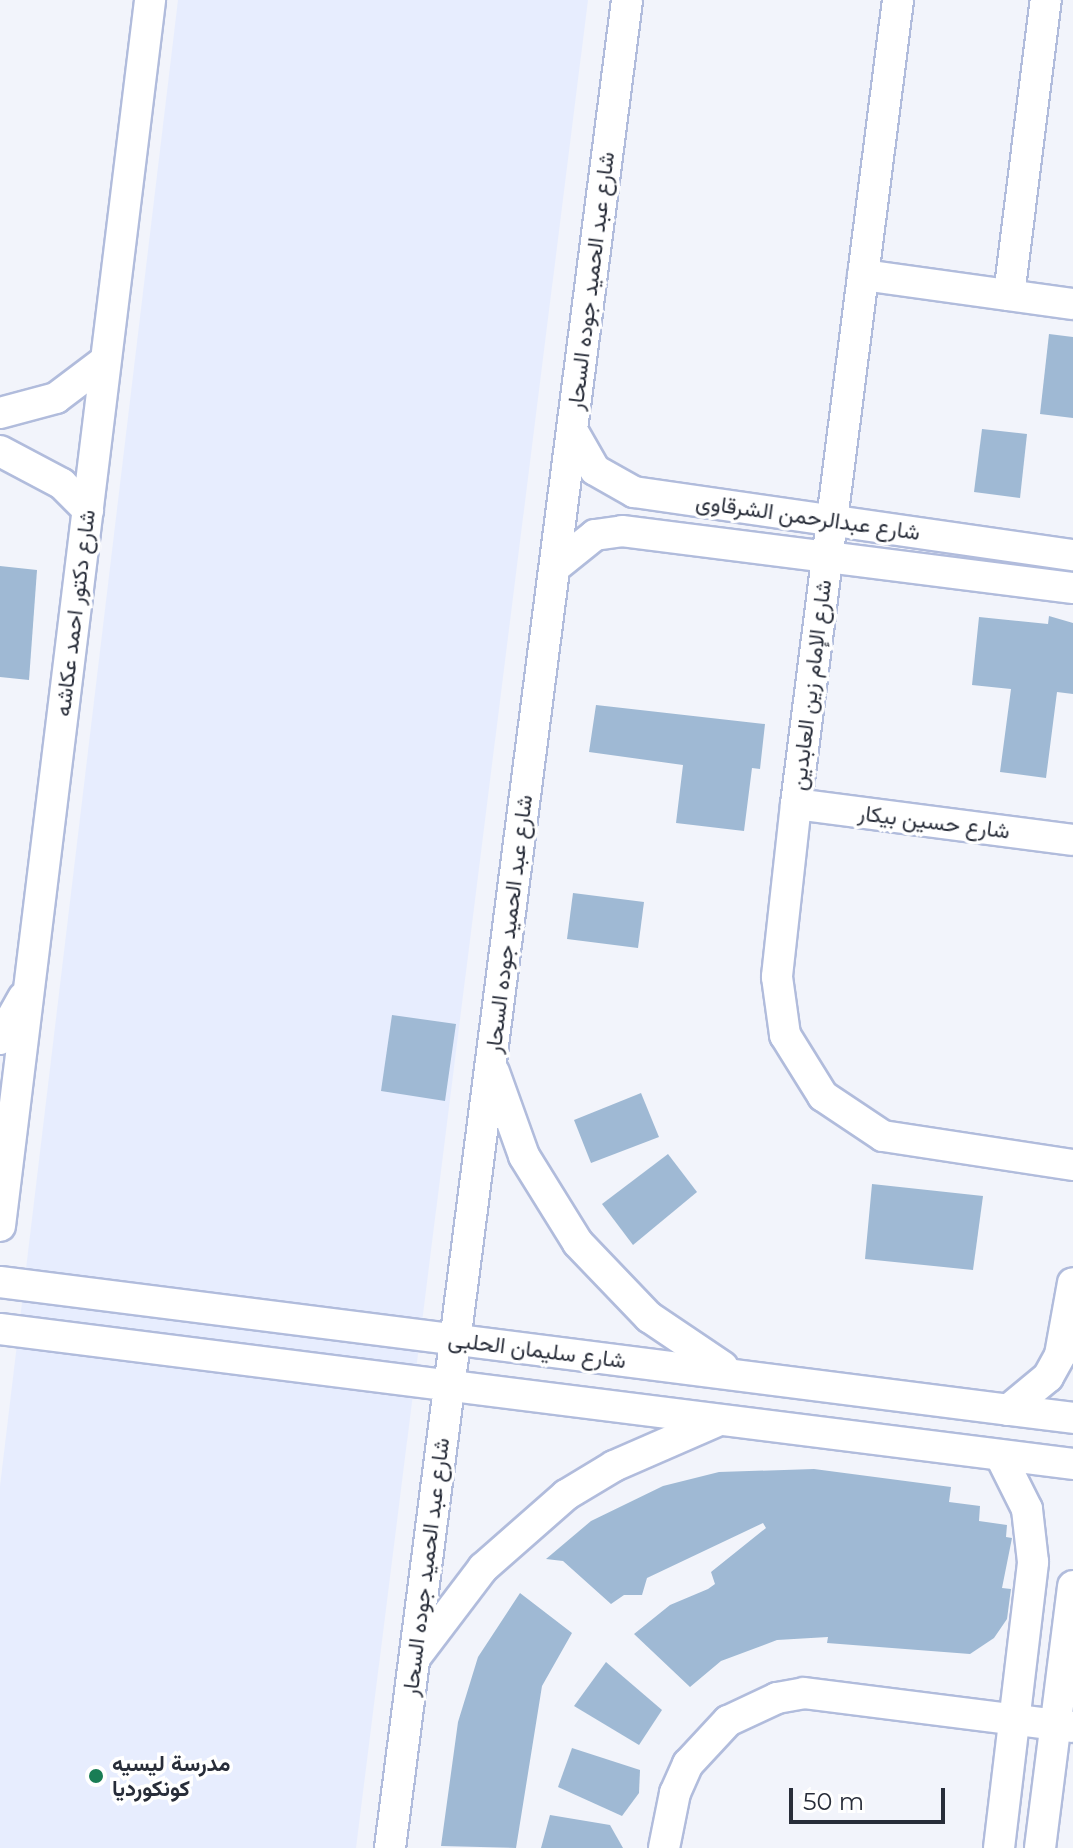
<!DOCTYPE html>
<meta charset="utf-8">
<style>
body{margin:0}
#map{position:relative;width:1073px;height:1848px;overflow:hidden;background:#f2f4fb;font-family:Montserrat,Vazirmatn,sans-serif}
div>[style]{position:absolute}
.built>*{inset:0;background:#e7edfe}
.building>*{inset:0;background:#9fb9d4}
.roads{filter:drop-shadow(2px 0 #b1bcdc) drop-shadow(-2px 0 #b1bcdc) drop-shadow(0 2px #b1bcdc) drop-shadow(0 -2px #b1bcdc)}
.minor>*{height:30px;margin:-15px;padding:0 15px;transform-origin:15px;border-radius:15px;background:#fff}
.dots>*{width:22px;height:22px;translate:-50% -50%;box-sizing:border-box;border:4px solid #fff;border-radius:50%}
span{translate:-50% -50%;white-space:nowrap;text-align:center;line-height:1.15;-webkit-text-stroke:7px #fff;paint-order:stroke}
.street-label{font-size:22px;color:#282d39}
.poi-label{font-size:22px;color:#282d39;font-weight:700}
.left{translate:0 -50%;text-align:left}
.scale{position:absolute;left:789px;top:1788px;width:156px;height:36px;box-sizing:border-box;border:4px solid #282d39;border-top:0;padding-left:10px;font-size:24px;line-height:28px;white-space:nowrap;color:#282d39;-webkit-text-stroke:6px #fff;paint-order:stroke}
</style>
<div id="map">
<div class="built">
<i style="clip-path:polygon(178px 0,588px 0,356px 1848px,0 1848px,0 1486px)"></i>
</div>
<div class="building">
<i style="clip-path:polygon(1049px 334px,1073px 337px,1073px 418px,1040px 414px)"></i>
<i style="clip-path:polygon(982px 429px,1027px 434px,1020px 498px,974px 492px)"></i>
<i style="clip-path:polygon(0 566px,37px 570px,29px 680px,0 677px)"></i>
<i style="clip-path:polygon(1049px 616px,1073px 623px,1073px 694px,1057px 692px,1046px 778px,1000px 772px,1011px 689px,972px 685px,979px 617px,1048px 624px)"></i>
<i style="clip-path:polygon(596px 705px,765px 724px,760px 769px,752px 768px,744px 831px,676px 823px,683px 765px,589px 752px)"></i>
<i style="clip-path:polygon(573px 893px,644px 902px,638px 948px,567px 939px)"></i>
<i style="clip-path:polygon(392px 1015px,456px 1024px,445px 1101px,381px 1091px)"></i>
<i style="clip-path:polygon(641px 1093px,659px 1137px,591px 1163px,574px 1120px)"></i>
<i style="clip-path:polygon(668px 1154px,697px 1192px,633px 1245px,602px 1204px)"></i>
<i style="clip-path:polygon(872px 1184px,983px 1196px,973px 1270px,865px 1259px)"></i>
<i style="clip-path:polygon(814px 1469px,951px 1487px,949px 1502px,980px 1506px,979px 1521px,1007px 1525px,1006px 1537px,1012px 1538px,1002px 1588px,1011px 1589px,1007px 1619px,994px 1638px,970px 1654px,827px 1643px,828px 1637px,777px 1640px,721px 1661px,690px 1687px,634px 1634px,670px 1605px,708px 1589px,715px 1584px,711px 1572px,766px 1528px,763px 1523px,647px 1578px,642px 1595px,624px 1595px,611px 1604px,563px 1561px,546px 1559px,591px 1521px,663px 1486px,719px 1472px)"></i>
<i style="clip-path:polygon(520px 1593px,572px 1633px,542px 1686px,516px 1848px,441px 1846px,458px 1722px,478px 1657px)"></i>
<i style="clip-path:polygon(606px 1662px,662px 1710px,639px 1745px,574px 1706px)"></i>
<i style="clip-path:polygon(572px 1748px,640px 1770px,639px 1793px,622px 1816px,558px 1787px)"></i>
<i style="clip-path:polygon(550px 1815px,610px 1825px,623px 1848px,541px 1848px)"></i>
</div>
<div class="roads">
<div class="minor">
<i style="left:898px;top:0;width:810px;rotate:97.23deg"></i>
<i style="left:796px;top:804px;width:174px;rotate:96.3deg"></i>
<i style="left:777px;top:977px;width:59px;rotate:82.1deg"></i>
<i style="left:785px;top:1035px;width:72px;rotate:58.1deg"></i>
<i style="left:823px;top:1096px;width:72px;rotate:33.7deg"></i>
<i style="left:883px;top:1136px;width:192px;rotate:8.7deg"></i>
<i style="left:863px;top:275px;width:212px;rotate:7.9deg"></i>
<i style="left:1009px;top:295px;width:297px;rotate:-82.9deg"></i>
<i style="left:0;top:413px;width:58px;rotate:-15deg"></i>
<i style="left:56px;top:398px;width:61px;rotate:-37.1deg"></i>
<i style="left:572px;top:430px;width:46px;rotate:60.1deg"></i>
<i style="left:595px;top:470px;width:45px;rotate:29.4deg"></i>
<i style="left:634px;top:492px;width:443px;rotate:8.2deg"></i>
<i style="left:0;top:451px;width:70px;rotate:28deg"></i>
<i style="left:62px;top:484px;width:37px;rotate:45deg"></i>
<i style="left:555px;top:567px;width:51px;rotate:-38.7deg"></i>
<i style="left:595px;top:535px;width:27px;rotate:-8deg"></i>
<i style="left:622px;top:531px;width:455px;rotate:7.2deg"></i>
<i style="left:796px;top:804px;width:279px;rotate:7.4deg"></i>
<i style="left:0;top:1039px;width:47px;rotate:-60.7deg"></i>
<i style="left:494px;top:1072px;width:89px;rotate:70.3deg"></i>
<i style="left:524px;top:1156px;width:102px;rotate:58.2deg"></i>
<i style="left:578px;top:1243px;width:103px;rotate:46.2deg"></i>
<i style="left:649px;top:1317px;width:89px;rotate:34deg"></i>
<i style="left:0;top:1226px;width:1235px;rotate:-83.02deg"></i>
<i style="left:0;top:1282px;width:1082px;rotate:7.22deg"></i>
<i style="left:0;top:1329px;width:1081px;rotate:7.17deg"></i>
<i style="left:1008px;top:1410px;width:52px;rotate:-39.5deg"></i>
<i style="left:1048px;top:1377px;width:25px;rotate:-61deg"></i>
<i style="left:1060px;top:1355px;width:73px;rotate:-79.8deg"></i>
<i style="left:417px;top:1655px;width:109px;rotate:-52.8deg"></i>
<i style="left:483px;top:1568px;width:111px;rotate:-41.3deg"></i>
<i style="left:566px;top:1495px;width:56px;rotate:-31.1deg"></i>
<i style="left:614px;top:1466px;width:112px;rotate:-23.6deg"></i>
<i style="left:390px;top:1848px;width:1863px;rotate:-82.69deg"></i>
<i style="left:664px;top:1848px;width:56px;rotate:-78.7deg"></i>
<i style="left:675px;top:1793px;width:32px;rotate:-66deg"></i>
<i style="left:688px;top:1764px;width:59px;rotate:-47.1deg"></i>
<i style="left:728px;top:1721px;width:54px;rotate:-25.1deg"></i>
<i style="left:777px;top:1698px;width:27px;rotate:-10deg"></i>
<i style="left:804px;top:1693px;width:271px;rotate:7.2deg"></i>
<i style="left:999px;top:1848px;width:288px;rotate:-83.2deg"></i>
<i style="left:1033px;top:1562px;width:53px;rotate:-96.5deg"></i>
<i style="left:1027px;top:1509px;width:60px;rotate:-116.6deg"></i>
<i style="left:1040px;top:1848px;width:264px;rotate:-82.8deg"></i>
</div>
</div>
<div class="dots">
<i style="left:96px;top:1776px;background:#197d55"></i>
</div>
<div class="street-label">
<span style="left:591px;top:281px;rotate:-83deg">شارع عبد الحميد جوده السحار</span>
<span style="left:808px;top:517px;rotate:8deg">شارع عبدالرحمن الشرقاوى</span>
<span style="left:75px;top:613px;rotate:-83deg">شارع دكتور احمد عكاشه</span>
<span style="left:811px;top:685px;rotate:-83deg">شارع الإمام زين العابدين</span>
<span style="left:934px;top:822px;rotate:7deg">شارع حسين بيكار</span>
<span style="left:509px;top:924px;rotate:-83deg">شارع عبد الحميد جوده السحار</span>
<span style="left:537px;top:1350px;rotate:7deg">شارع سليمان الحلبى</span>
<span style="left:426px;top:1567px;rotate:-83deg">شارع عبد الحميد جوده السحار</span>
</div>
<div class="poi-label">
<span class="left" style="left:112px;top:1776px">مدرسة ليسيه<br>كونكورديا</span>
</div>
<div class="scale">50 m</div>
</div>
